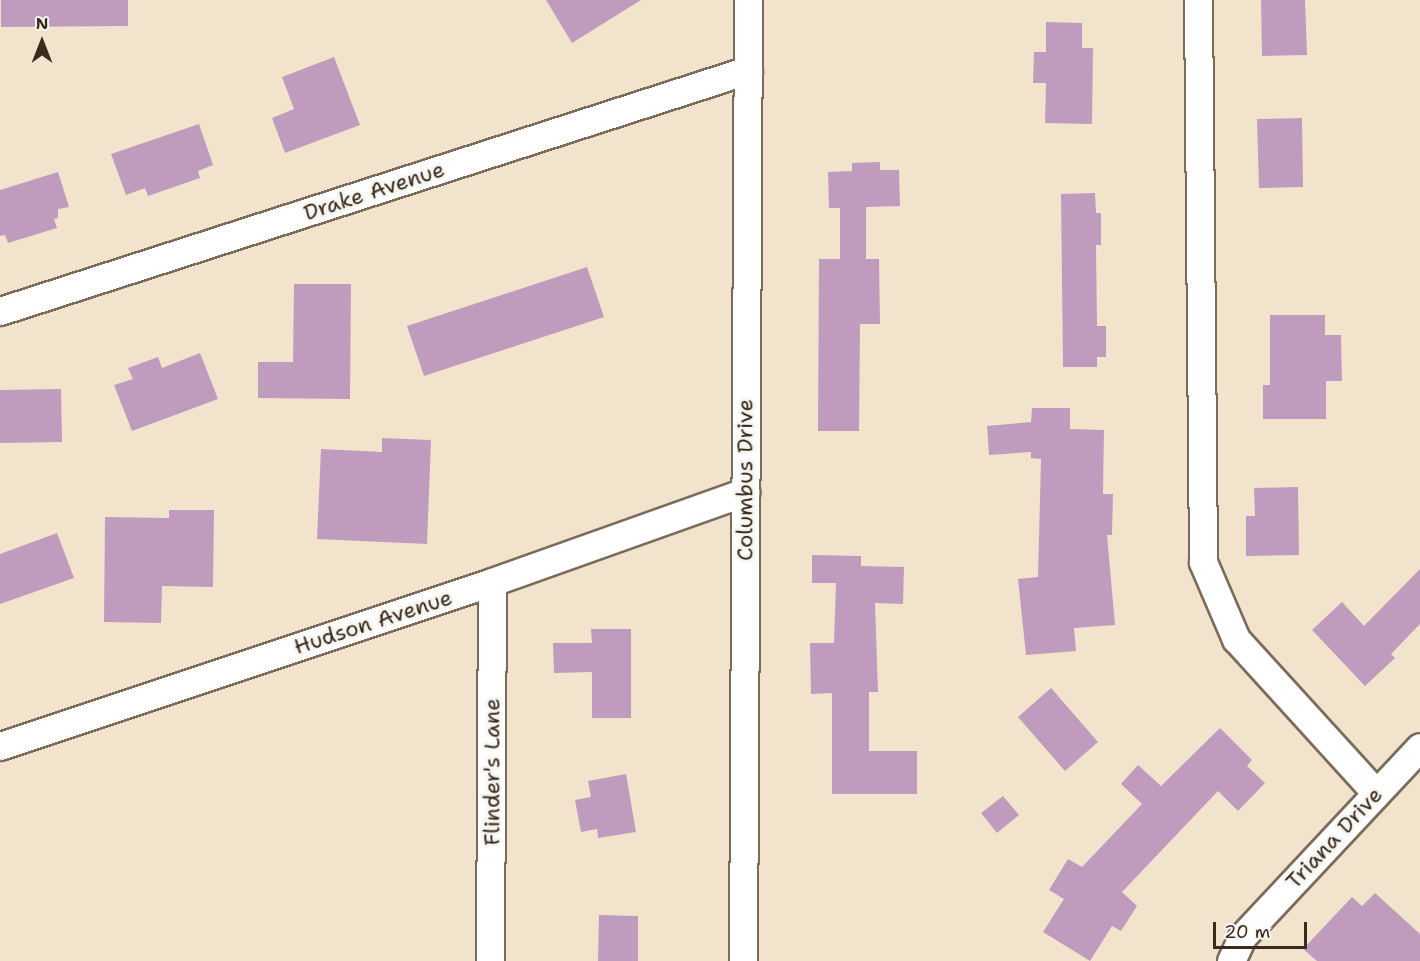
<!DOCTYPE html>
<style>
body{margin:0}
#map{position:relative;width:1420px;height:961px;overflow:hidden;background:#f2e4cc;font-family:"Shantell Sans",sans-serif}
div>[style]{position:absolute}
.building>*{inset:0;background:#bf9cbd}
.roads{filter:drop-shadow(2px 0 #7b6b5b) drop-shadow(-2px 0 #7b6b5b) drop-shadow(0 2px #7b6b5b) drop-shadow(0 -2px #7b6b5b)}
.street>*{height:27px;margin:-13.5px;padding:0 13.5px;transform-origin:13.5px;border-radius:13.5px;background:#fff}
span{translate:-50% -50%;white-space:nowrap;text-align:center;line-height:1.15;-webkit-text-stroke:6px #f6f6f2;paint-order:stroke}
.street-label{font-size:22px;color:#3b2a1e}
.north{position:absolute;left:12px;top:12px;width:60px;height:60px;-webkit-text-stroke:4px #f6f6f2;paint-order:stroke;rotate:0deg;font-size:16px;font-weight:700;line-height:24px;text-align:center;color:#3b2a1e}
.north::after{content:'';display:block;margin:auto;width:21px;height:27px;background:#3b2a1e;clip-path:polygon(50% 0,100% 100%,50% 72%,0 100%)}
.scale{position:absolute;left:1213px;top:922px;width:94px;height:27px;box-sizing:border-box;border:3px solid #3b2a1e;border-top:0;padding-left:8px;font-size:18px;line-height:21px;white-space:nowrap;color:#3b2a1e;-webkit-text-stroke:4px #f6f6f2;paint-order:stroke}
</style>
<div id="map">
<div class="building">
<i style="clip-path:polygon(1px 0,128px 0,128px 26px,1px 27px)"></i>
<i style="clip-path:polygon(546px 0,641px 0,572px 43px)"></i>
<i style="clip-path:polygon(1261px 0,1305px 0,1307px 55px,1262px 56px)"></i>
<i style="clip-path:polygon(1046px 22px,1082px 23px,1082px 48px,1093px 48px,1092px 124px,1045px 123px,1046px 83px,1033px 83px,1034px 52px,1046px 52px)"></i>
<i style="clip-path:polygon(334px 57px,360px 125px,285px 153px,272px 118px,294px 109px,282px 77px)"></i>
<i style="clip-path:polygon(1302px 118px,1303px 187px,1259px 188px,1257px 119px)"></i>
<i style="clip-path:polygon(199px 124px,213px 165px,198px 171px,200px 178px,148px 196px,145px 188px,126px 195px,111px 154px)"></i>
<i style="clip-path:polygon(880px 162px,880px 170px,899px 170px,900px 206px,866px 207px,866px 259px,879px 259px,880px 324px,860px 324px,859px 431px,818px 431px,819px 259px,840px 259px,840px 208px,829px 208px,828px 172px,852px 171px,852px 163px)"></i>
<i style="clip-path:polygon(58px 172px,69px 207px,58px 209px,58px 218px,54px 219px,57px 228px,8px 243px,5px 235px,0 236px,0 190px)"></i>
<i style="clip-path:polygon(1095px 193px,1096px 213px,1101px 213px,1101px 245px,1096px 245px,1097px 326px,1106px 326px,1106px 357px,1097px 357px,1097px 367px,1063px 367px,1061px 194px)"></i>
<i style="clip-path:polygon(587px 267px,604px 317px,424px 376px,407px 326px)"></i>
<i style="clip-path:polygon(294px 284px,351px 284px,350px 399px,258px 398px,258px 362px,293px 362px)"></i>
<i style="clip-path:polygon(1270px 315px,1325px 315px,1325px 335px,1341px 335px,1342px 381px,1326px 381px,1326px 419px,1263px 419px,1263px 385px,1270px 385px)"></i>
<i style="clip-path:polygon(200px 353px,218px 399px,132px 431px,114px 385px,133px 379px,128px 368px,158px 357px,162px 368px)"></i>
<i style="clip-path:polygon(61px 389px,62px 442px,0 443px,0 390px)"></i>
<i style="clip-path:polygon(1032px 408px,1070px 408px,1070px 429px,1104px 430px,1103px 494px,1113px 494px,1112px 535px,1107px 535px,1115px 625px,1074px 628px,1076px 651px,1026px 655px,1018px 579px,1038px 577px,1041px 459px,1031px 458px,1031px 452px,989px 455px,987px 426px,1031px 422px)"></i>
<i style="clip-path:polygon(382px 438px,431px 440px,427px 544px,317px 539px,321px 449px,382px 452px)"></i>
<i style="clip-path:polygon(1298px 487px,1299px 555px,1246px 556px,1246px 516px,1255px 516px,1254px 488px)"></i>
<i style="clip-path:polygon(169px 510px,214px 510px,213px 587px,162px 586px,161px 623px,104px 622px,105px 517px,169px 518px)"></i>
<i style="clip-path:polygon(57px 533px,74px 578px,0 604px,0 554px)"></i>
<i style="clip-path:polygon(812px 555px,861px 556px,861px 566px,904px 567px,903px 604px,875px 603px,878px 692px,869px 692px,869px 751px,917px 751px,917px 794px,832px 794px,832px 693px,811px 694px,810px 643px,834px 643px,836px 583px,812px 583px)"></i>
<i style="clip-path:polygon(1420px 569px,1420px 624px,1391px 654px,1395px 658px,1365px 686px,1312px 630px,1342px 602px,1364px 626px)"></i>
<i style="clip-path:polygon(591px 629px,631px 629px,631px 718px,592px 718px,592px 672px,554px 673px,553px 643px,592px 643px)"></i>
<i style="clip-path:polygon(1051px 688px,1098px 742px,1065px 771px,1018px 717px)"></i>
<i style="clip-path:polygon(1220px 728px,1252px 760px,1247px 766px,1265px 783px,1238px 811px,1218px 791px,1122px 892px,1137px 906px,1121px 931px,1112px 926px,1090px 961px,1043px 932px,1064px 899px,1049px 890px,1068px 859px,1082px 867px,1142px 804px,1121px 784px,1138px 765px,1161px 786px)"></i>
<i style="clip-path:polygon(626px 774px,636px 832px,598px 838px,597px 829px,581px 832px,575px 800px,591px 797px,588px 781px)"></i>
<i style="clip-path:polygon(1003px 796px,1019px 815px,997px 833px,981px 813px)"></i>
<i style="clip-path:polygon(1375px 893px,1420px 934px,1420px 961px,1317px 961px,1303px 949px,1352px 897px,1362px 906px)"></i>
<i style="clip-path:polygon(599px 915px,638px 916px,638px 961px,598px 961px)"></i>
</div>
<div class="roads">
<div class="street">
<i style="left:1198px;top:0;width:562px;rotate:89.49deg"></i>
<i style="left:1203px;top:562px;width:84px;rotate:66.8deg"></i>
<i style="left:1236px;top:639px;width:207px;rotate:47.7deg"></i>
<i style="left:0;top:311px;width:786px;rotate:-17.86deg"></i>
<i style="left:0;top:746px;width:519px;rotate:-18.43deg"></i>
<i style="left:492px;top:582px;width:269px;rotate:-19.6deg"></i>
<i style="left:490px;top:961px;width:379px;rotate:-89.7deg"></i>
<i style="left:743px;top:961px;width:961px;rotate:-89.7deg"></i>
<i style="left:1231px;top:961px;width:26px;rotate:-65deg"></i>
<i style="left:1242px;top:937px;width:260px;rotate:-46.9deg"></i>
</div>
</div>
<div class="street-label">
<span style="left:374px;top:191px;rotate:-18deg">Drake Avenue</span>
<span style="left:745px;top:480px;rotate:-90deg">Columbus Drive</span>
<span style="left:373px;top:622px;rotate:-18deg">Hudson Avenue</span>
<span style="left:492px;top:772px;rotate:-90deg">Flinder's Lane</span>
<span style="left:1334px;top:838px;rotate:-47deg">Triana Drive</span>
</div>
<div class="north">N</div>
<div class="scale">20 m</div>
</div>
